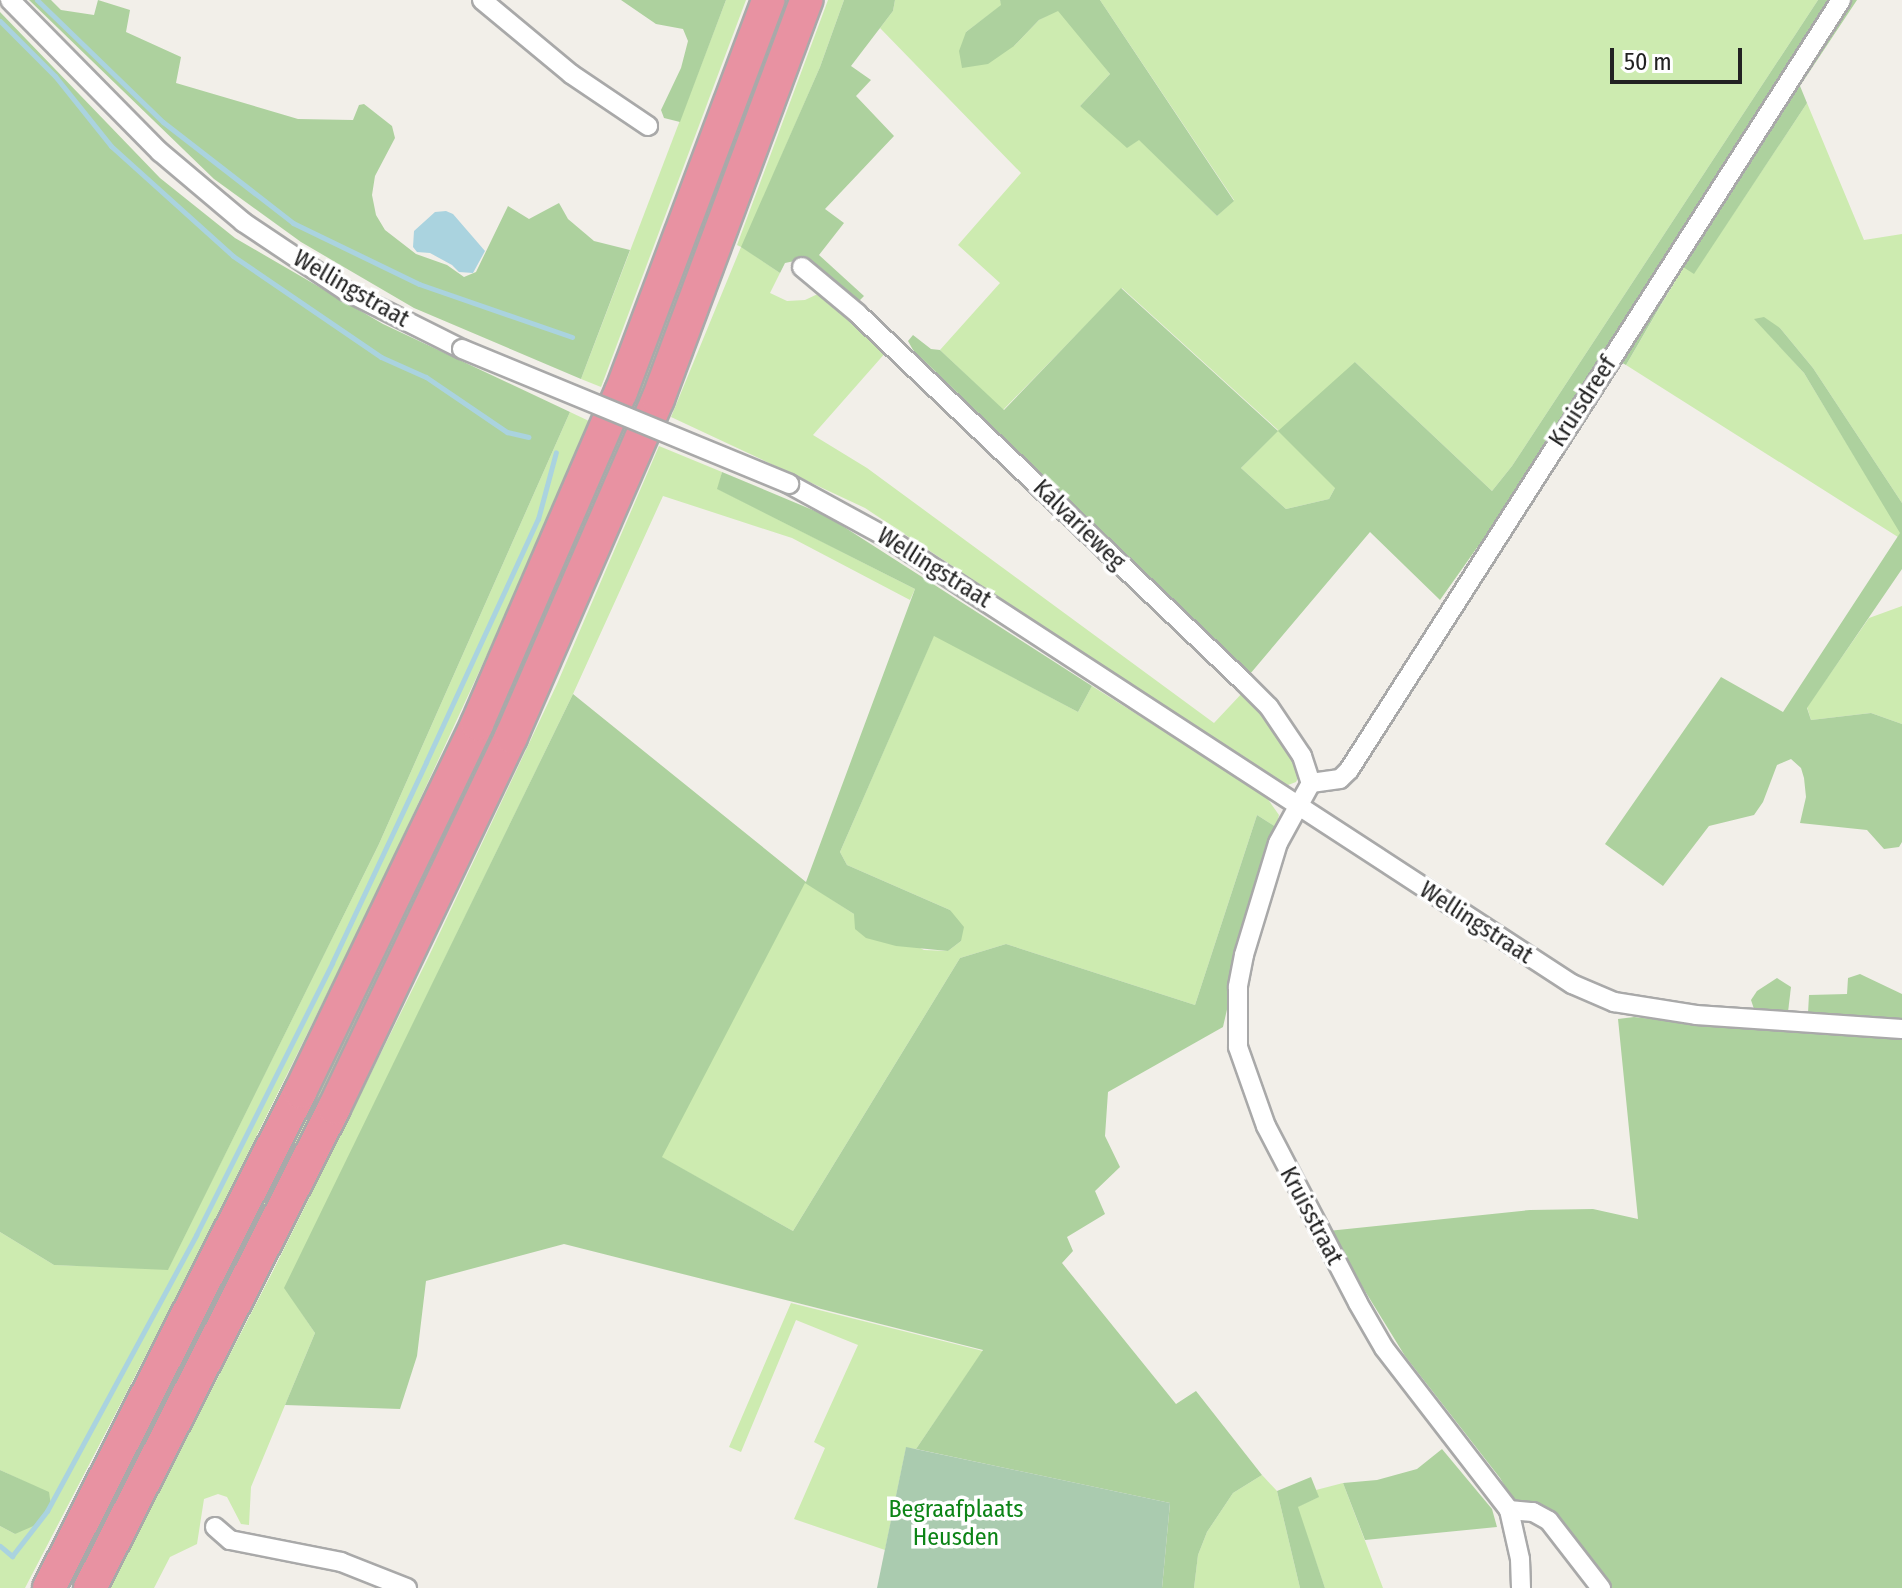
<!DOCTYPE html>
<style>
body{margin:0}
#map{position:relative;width:1902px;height:1588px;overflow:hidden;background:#f2efe9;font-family:"Fira Sans Condensed",sans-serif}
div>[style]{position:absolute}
.grass>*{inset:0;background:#cdebb0}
.forest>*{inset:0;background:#add19e}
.cemetery>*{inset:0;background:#aacbaf}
.water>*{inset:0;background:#aad3df}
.stream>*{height:5px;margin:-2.5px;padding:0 2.5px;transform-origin:2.5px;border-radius:2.5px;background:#aad3df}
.roads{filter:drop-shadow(2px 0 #a9a9a9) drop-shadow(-2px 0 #a9a9a9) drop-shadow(0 2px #a9a9a9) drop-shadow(0 -2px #a9a9a9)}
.minor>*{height:18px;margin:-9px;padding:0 9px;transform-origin:9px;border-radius:9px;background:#fff}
.motorway>*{height:32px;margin:-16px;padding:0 16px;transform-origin:16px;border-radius:16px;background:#e892a2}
.bridges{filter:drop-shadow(2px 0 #a9a9a9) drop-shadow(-2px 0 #a9a9a9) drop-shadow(0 2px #a9a9a9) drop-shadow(0 -2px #a9a9a9)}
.minor-bridge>*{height:18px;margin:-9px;padding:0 9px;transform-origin:9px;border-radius:9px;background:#fff}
span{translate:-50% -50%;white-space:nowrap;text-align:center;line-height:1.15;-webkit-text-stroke:7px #fff;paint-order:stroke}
.street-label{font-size:24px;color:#222}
.park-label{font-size:24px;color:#0c8416}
.scale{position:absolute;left:1610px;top:48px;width:132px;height:36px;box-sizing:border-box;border:4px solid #222;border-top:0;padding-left:10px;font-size:24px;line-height:28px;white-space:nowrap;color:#222;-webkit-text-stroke:6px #fff;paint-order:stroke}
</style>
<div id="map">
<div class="grass">
<i style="clip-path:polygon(726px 0,746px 0,601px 387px,581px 379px)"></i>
<i style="clip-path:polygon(780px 0,792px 0,709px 230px,598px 508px,402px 938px,101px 1537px,91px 1531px,213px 1294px)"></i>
<i style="clip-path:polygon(828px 0,844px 0,820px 67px,742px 247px,780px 273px,770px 293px,787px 301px,805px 300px,822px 292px,887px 351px,813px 435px,867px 468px,1214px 723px,1245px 690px,1297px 761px,1300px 774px,1296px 782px,1288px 785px,1275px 780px,865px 508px,671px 417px,741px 247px,737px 245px)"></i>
<i style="clip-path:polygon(895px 0,1000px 0,1002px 5px,966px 32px,1014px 46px,1039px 20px,1058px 10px,1068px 19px,1110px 74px,1080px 106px,1139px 139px,1217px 216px,1234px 200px,1100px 0,1818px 0,1512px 466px,1492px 491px,1355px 362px,1335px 488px,1329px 499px,1286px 509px,1241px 468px,1278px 430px,1122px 288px,1003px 410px,940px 350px,1000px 283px,958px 245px,1021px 173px,880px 28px,893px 11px)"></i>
<i style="clip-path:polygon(1807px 103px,1864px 240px,1902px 234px,1902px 503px,1813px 368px,1780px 328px,1755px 319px,1804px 373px,1901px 533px,1898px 537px,1626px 365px,1684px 266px,1694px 273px)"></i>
<i style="clip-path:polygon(570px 412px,589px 421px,491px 646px,372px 903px,187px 1276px,25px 1588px,0 1588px,0 1526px,15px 1534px,49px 1493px,0 1470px,0 1232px,54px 1265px,168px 1269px,379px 844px)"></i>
<i style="clip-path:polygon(659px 446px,722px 472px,718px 489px,915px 589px,910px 600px,792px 538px,663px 496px,573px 694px,285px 1288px,315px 1333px,251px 1487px,249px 1525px,241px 1524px,227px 1497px,218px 1494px,204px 1499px,197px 1544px,170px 1557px,154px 1588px,109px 1588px,273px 1271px,428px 958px,557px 684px)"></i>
<i style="clip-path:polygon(1902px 606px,1902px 724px,1871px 713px,1811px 720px,1807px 707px,1869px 618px)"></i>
<i style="clip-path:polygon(934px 635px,1078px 712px,1092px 686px,1265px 795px,1279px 815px,1276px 827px,1257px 815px,1195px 1005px,1006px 944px,960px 958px,793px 1231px,661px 1157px,805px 882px,854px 914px,924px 950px,948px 951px,961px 941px,950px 910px,847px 865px,840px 852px)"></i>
<i style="clip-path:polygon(791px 1303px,983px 1351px,916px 1449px,906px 1448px,885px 1550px,794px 1519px,825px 1448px,814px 1442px,858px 1345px,796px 1320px,741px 1452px,729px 1447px)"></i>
<i style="clip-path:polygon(1262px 1475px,1277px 1491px,1300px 1588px,1194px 1588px,1198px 1555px,1207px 1532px,1233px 1493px)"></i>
<i style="clip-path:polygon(1343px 1483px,1383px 1588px,1325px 1588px,1297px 1507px,1318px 1497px,1316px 1490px)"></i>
</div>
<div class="forest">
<i style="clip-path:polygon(29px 0,51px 0,61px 10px,94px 15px,98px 0,130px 10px,126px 32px,181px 57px,176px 83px,298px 119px,353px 120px,359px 105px,364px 104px,392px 126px,395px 138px,375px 176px,372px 195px,376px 215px,385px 230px,416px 254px,447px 265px,464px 277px,476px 272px,508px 206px,529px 219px,559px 203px,568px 219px,594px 241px,630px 250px,581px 379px,414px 308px,301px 242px,214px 179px)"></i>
<i style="clip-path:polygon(621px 0,726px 0,680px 122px,664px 118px,661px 110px,681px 68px,688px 41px,683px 29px,656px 24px)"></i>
<i style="clip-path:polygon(844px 0,895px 0,893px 11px,851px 66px,871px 80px,856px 96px,894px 136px,825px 209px,844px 223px,819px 255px,864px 296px,855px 305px,804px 259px,785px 263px,780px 273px,741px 247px,820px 67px)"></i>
<i style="clip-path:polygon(1000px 0,1100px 0,1234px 201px,1217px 216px,1139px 140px,1127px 148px,1080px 106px,1110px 74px,1058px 11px,1039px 20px,1014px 46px,988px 64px,962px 68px,959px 51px,966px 32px,1001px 5px)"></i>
<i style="clip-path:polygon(evenodd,1818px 0,1834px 0,1520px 487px,1440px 600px,1370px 532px,1250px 674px,913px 350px,908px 341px,913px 335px,931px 349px,940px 350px,1004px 410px,1121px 288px,1278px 431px,1355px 362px,1492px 491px,1512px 466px,1818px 0,1278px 431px,1335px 488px,1329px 499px,1286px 509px,1241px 468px,1278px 431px)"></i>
<i style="clip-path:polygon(1848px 0,1857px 0,1800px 86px,1807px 103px,1694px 274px,1683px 267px,1626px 365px,1617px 360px)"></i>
<i style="clip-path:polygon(0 12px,160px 178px,235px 238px,383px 324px,570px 412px,379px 844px,168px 1270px,54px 1265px,0 1232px)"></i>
<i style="clip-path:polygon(1764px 317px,1780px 328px,1813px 368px,1902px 503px,1902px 569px,1807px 708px,1811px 720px,1871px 713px,1902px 724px,1902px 842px,1899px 847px,1884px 849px,1867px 830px,1800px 823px,1806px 797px,1804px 778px,1801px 768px,1791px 759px,1777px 765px,1763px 802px,1754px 815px,1709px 826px,1663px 886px,1605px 844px,1721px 677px,1783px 712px,1900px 533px,1804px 373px,1754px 319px)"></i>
<i style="clip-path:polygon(722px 472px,827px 516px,1092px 686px,1078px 712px,934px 636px,840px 852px,847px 865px,950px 910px,964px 927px,961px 941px,948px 951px,896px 946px,866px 938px,855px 929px,854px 914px,805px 883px,662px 1157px,793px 1231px,960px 958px,1006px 944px,1195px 1005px,1257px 815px,1276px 827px,1241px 948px,1223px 1027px,1108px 1092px,1105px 1136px,1120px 1167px,1095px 1191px,1105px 1214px,1067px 1237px,1073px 1251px,1062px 1263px,1176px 1404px,1196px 1391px,1262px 1475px,1233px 1493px,1207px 1532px,1198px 1555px,1194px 1588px,1162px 1588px,1170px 1503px,916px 1449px,983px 1350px,564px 1244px,426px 1281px,417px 1356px,400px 1409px,285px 1405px,315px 1333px,284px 1288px,573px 694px,806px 882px,915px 589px,717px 489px)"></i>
<i style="clip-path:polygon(1860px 974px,1902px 994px,1902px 1020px,1808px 1013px,1809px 995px,1847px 994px,1848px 978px)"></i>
<i style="clip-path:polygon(1777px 978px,1791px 987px,1788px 1012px,1754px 1009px,1751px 1000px,1757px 991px)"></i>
<i style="clip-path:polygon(1634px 1017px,1743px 1029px,1902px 1039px,1902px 1588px,1594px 1588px,1555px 1535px,1515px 1503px,1500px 1478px,1405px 1356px,1328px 1231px,1530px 1210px,1593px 1209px,1638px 1219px,1618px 1019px)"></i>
<i style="clip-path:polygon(1442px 1449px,1492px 1509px,1497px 1527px,1365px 1540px,1343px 1483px,1377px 1480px,1417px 1469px)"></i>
<i style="clip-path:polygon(0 1470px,49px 1492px,51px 1506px,38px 1524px,15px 1534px,0 1526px)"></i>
<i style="clip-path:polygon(1311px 1477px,1319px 1497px,1298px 1507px,1325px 1588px,1300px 1588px,1277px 1491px)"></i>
</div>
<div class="cemetery">
<i style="clip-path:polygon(906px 1447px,1170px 1503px,1162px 1588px,877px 1588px)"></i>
</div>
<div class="water">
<i style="clip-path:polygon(446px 211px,453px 214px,485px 251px,473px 273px,459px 272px,452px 265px,430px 253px,417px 252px,413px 247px,414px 231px,435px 212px)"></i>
</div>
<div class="stream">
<i style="left:37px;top:0;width:175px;rotate:44.1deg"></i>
<i style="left:163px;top:122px;width:165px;rotate:37.8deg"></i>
<i style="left:293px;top:223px;width:140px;rotate:25.8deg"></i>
<i style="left:419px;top:284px;width:162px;rotate:19.1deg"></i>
<i style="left:0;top:21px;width:78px;rotate:45deg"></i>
<i style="left:55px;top:76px;width:90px;rotate:51.3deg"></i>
<i style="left:111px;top:146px;width:164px;rotate:42deg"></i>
<i style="left:233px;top:256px;width:179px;rotate:34.3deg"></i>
<i style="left:381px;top:357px;width:49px;rotate:24deg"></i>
<i style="left:426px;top:377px;width:98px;rotate:34.2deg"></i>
<i style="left:507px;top:432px;width:22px;rotate:13deg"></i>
<i style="left:0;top:1546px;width:16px;rotate:40deg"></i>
<i style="left:12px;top:1556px;width:57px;rotate:-52.1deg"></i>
<i style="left:47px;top:1511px;width:314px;rotate:-61.6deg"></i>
<i style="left:196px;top:1235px;width:304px;rotate:-63.4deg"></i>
<i style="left:332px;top:963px;width:222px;rotate:-64.9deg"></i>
<i style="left:426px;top:762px;width:268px;rotate:-65.3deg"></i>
<i style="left:538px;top:519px;width:69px;rotate:-75deg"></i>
</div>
<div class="roads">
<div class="minor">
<i style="left:10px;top:0;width:214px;rotate:45.4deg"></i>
<i style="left:160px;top:152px;width:109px;rotate:40.1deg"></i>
<i style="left:243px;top:222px;width:124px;rotate:33.8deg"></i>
<i style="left:346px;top:291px;width:130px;rotate:26.6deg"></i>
<i style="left:482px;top:0;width:116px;rotate:39.7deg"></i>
<i style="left:571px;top:74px;width:93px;rotate:34deg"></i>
<i style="left:802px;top:267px;width:72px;rotate:39.9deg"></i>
<i style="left:857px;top:313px;width:535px;rotate:43.64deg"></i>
<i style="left:1244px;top:682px;width:35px;rotate:45deg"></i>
<i style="left:1269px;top:707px;width:59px;rotate:56deg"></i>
<i style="left:1302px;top:756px;width:28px;rotate:72deg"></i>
<i style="left:1311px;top:783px;width:68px;rotate:118.8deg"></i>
<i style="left:1278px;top:843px;width:117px;rotate:106.9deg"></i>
<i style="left:1244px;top:955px;width:33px;rotate:101deg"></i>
<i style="left:1238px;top:987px;width:60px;rotate:90deg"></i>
<i style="left:1238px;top:1047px;width:84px;rotate:70.5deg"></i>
<i style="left:1266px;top:1126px;width:199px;rotate:62.5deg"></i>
<i style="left:1358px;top:1303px;width:52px;rotate:60deg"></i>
<i style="left:1384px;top:1348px;width:205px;rotate:52.3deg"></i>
<i style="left:1509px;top:1510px;width:50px;rotate:77.3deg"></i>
<i style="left:1520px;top:1559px;width:29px;rotate:88deg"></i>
<i style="left:789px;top:484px;width:113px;rotate:28.6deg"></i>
<i style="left:888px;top:538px;width:817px;rotate:33.11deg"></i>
<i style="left:1572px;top:984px;width:46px;rotate:23.2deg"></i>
<i style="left:1614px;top:1002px;width:83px;rotate:9deg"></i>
<i style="left:1696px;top:1015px;width:206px;rotate:3.9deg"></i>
<i style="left:1311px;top:783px;width:29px;rotate:-8deg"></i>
<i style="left:1340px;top:779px;width:13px;rotate:-45deg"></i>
<i style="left:1349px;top:770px;width:914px;rotate:-57.42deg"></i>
<i style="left:1509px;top:1510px;width:24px;rotate:5deg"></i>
<i style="left:1533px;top:1512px;width:18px;rotate:29deg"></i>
<i style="left:1549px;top:1521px;width:85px;rotate:52.2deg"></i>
<i style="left:215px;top:1527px;width:20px;rotate:41deg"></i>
<i style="left:230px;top:1540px;width:113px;rotate:11.2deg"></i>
<i style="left:341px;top:1562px;width:71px;rotate:21.5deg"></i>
</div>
<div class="motorway">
<i style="left:49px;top:1588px;width:556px;rotate:-63.16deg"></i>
<i style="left:300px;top:1092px;width:408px;rotate:-64.3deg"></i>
<i style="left:477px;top:724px;width:362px;rotate:-66.6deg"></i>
<i style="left:621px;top:392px;width:419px;rotate:-69.4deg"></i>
<i style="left:90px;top:1588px;width:538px;rotate:-63.05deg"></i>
<i style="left:334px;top:1108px;width:411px;rotate:-64.5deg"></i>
<i style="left:511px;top:737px;width:369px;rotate:-66.5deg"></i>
<i style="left:658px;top:399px;width:426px;rotate:-69.6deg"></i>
</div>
</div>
<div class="bridges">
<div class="minor-bridge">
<i style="left:462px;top:349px;width:354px;rotate:22.4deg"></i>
</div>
</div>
<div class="street-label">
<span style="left:351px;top:289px;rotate:30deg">Wellingstraat</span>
<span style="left:1583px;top:402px;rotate:-57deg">Kruisdreef</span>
<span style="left:1079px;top:525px;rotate:44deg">Kalvarieweg</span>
<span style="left:934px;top:568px;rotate:32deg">Wellingstraat</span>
<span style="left:1476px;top:923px;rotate:33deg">Wellingstraat</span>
<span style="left:1311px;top:1216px;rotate:62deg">Kruisstraat</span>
</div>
<div class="park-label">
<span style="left:956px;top:1524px">Begraafplaats<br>Heusden</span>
</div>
<div class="scale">50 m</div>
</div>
